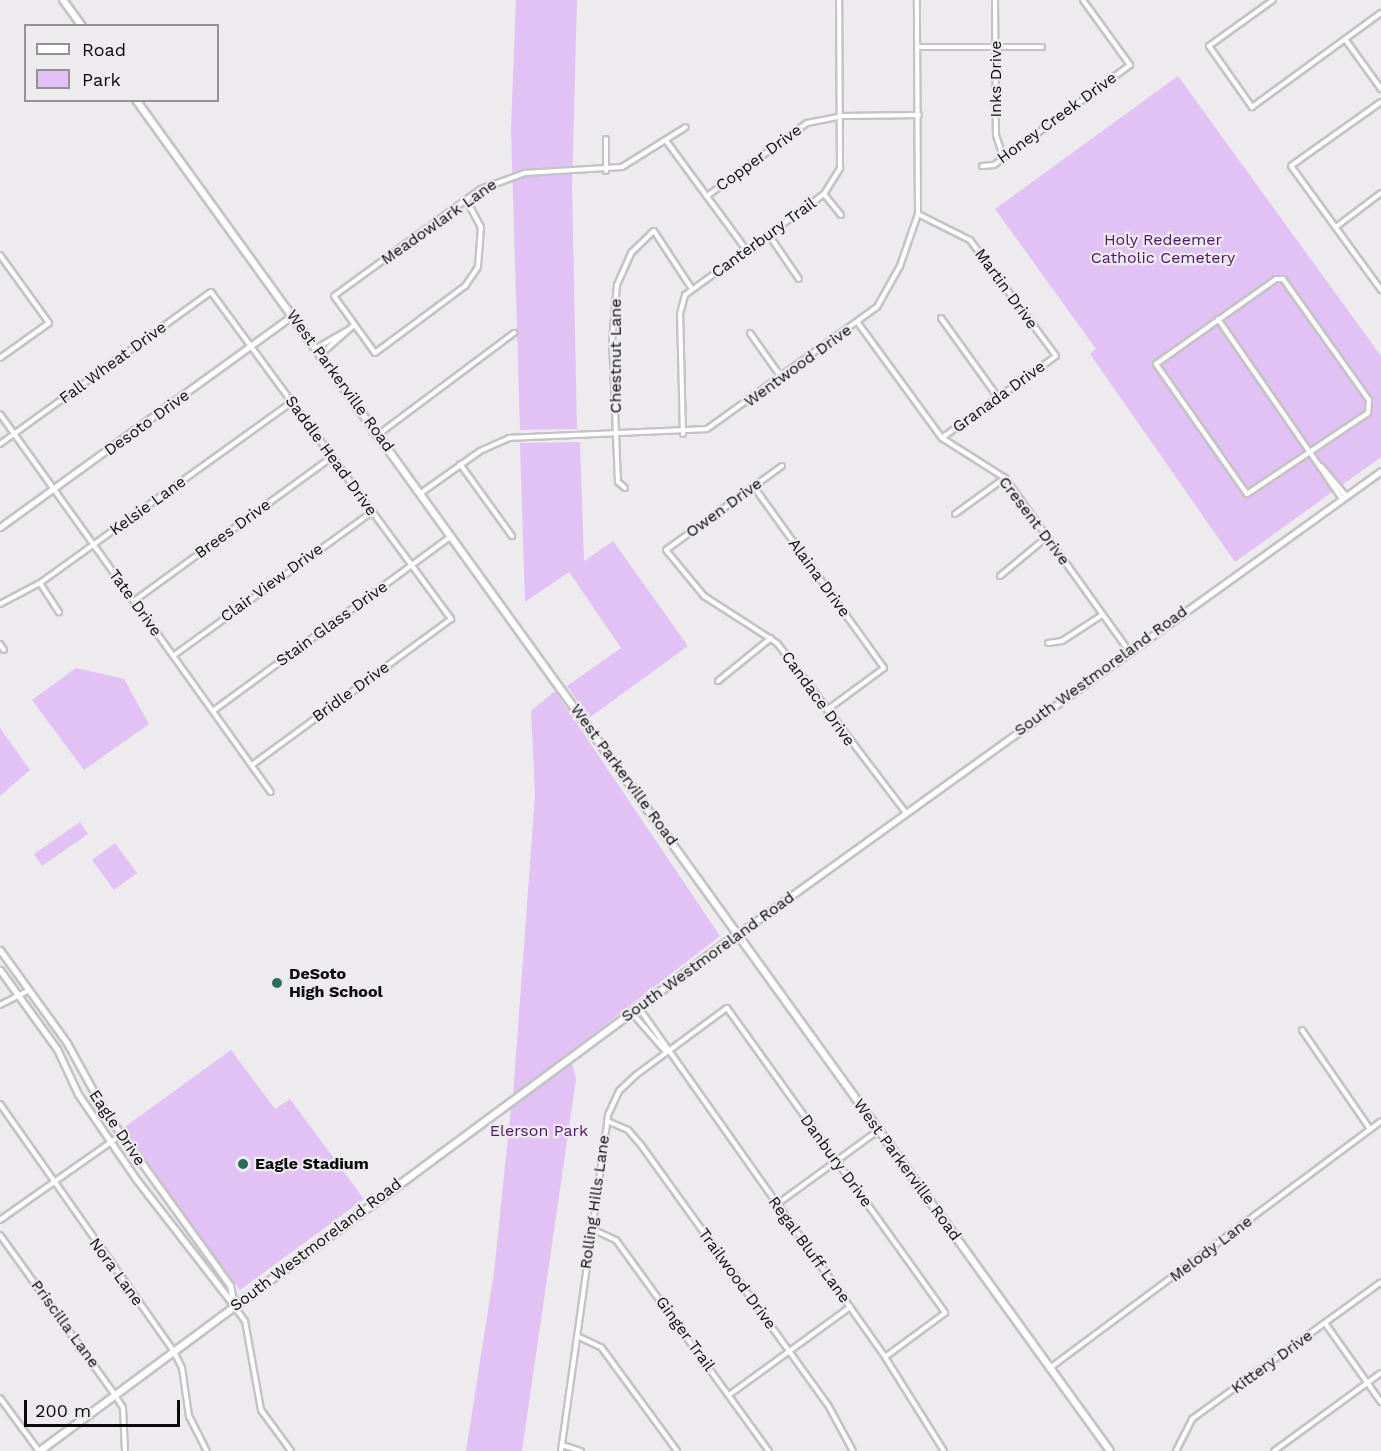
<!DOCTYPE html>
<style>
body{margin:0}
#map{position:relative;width:1381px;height:1451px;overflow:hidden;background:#edebee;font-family:"Work Sans",sans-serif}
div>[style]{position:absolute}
.green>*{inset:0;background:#e2c1f4}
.roads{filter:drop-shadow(2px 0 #c5c3c6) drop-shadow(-2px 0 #c5c3c6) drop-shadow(0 2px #c5c3c6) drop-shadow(0 -2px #c5c3c6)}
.minor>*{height:4px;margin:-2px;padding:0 2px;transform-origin:2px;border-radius:2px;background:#fff}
.tertiary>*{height:5px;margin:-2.5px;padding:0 2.5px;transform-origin:2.5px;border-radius:2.5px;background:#fff}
.secondary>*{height:6px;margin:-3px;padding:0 3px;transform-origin:3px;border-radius:3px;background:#fff}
.dots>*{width:16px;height:16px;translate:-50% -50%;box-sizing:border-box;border:3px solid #edebee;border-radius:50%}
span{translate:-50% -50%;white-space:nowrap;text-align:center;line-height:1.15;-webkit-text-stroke:4.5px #edebee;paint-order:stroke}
.street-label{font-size:16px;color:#0c0b0c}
.park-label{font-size:16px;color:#501669}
.poi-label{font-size:16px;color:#0c0b0c;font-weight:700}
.left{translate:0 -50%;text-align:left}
.legend{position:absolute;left:24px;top:24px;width:195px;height:78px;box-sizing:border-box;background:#edebee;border:2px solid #939194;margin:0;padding:8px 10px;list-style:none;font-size:18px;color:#0c0b0c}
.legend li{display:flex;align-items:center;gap:12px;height:30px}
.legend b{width:30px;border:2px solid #939194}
.scale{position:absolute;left:24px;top:1400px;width:156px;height:27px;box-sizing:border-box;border:3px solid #0c0b0c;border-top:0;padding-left:8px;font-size:18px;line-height:21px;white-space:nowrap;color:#0c0b0c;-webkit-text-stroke:4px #edebee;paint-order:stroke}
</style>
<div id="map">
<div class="green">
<i style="clip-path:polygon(516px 0,577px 0,572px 187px,577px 429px,520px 430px,511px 128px)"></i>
<i style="clip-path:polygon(1178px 76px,1381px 356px,1381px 457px,1235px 562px,1090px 354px,1096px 349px,995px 209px)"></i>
<i style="clip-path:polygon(580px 442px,584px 561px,613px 541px,688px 646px,589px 718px,567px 686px,621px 648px,569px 572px,525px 602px,520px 443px)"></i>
<i style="clip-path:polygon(76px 668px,124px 679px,149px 724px,84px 770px,32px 700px)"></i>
<i style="clip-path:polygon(555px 691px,720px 936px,513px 1096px,535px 795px,531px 711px)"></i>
<i style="clip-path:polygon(0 728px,30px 770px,0 796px)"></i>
<i style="clip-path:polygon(80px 822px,88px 834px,42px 866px,34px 854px)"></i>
<i style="clip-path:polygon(115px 843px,137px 873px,114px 890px,92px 860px)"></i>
<i style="clip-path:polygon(231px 1050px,275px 1109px,290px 1099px,364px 1199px,240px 1290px,122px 1129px)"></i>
<i style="clip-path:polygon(572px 1063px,576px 1079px,522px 1451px,466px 1451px,494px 1272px,511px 1108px)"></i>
</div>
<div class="roads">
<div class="minor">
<i style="left:995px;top:0;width:135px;rotate:89.6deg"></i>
<i style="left:996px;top:135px;width:23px;rotate:72deg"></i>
<i style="left:1273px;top:0;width:79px;rotate:144.3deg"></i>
<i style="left:1209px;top:46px;width:75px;rotate:54.8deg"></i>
<i style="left:1252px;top:107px;width:160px;rotate:-36.1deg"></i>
<i style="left:1345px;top:39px;width:62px;rotate:54.2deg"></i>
<i style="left:917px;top:47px;width:125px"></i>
<i style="left:1381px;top:102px;width:110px;rotate:144.6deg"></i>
<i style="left:1291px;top:166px;width:153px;rotate:54deg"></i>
<i style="left:606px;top:139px;width:32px;rotate:90deg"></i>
<i style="left:667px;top:142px;width:135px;rotate:53.7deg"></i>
<i style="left:982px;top:166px;width:12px;rotate:-5deg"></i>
<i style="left:994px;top:165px;width:169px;rotate:-36.3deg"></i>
<i style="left:1130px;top:65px;width:80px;rotate:-125.9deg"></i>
<i style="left:824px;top:194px;width:27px;rotate:51deg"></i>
<i style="left:707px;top:196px;width:124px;rotate:-36.1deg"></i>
<i style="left:807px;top:123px;width:36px;rotate:-11deg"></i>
<i style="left:842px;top:116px;width:77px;rotate:-0.7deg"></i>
<i style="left:467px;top:201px;width:30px;rotate:62deg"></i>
<i style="left:481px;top:227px;width:40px;rotate:94.3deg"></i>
<i style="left:478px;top:267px;width:23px;rotate:124deg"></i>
<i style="left:465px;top:286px;width:112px;rotate:143.3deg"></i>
<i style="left:375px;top:353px;width:70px;rotate:-125.7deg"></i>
<i style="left:334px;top:296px;width:182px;rotate:-36.1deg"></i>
<i style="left:481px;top:189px;width:47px;rotate:-20deg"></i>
<i style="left:525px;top:173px;width:97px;rotate:-3.5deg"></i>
<i style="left:622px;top:167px;width:75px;rotate:-32deg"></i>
<i style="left:918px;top:214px;width:58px;rotate:26.6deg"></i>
<i style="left:970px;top:240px;width:144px;rotate:53.4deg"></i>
<i style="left:1056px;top:356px;width:140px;rotate:144.3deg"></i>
<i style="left:1336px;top:227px;width:56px;rotate:-37.1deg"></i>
<i style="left:769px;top:235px;width:53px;rotate:55.7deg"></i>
<i style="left:0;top:255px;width:84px;rotate:54.2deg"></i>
<i style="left:49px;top:323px;width:60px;rotate:144.5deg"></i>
<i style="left:1276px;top:279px;width:7px"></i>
<i style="left:1283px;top:279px;width:148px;rotate:54.6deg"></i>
<i style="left:1369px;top:400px;width:13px;rotate:94deg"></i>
<i style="left:1368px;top:413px;width:146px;rotate:146.2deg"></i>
<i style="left:1247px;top:494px;width:159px;rotate:-125deg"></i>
<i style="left:1156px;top:364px;width:147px;rotate:-35.3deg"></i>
<i style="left:941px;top:318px;width:96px;rotate:54.3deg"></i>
<i style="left:1218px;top:319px;width:219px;rotate:55.4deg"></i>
<i style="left:858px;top:323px;width:142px;rotate:53.9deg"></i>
<i style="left:942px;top:438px;width:75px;rotate:32.4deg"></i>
<i style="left:1005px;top:478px;width:213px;rotate:54.4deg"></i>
<i style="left:750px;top:333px;width:54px;rotate:54.8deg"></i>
<i style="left:315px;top:349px;width:36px;rotate:-30deg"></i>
<i style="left:320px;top:355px;width:45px;rotate:-41.4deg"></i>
<i style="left:0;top:414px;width:465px;rotate:54.4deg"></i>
<i style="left:379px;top:434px;width:169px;rotate:-36.8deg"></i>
<i style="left:683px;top:434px;width:120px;rotate:-91.4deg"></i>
<i style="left:680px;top:314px;width:20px;rotate:-75deg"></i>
<i style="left:685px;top:295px;width:172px;rotate:-36deg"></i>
<i style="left:824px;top:194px;width:31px;rotate:-58deg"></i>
<i style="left:840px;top:168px;width:168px;rotate:-90.3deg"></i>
<i style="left:0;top:444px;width:260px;rotate:-35.8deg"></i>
<i style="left:211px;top:292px;width:406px;rotate:53.7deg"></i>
<i style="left:451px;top:619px;width:247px;rotate:143.7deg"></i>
<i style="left:460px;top:464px;width:89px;rotate:54.2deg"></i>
<i style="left:782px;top:466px;width:143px;rotate:144.1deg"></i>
<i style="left:666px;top:550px;width:60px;rotate:50.4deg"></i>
<i style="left:704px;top:596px;width:87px;rotate:32.8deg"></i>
<i style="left:777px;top:643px;width:213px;rotate:52.8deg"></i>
<i style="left:1321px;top:466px;width:39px;rotate:50deg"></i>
<i style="left:754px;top:487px;width:223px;rotate:54.3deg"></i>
<i style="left:884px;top:668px;width:71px;rotate:143.6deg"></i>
<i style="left:625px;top:488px;width:9px;rotate:-139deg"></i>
<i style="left:618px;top:482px;width:141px;rotate:-92.4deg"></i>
<i style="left:612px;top:341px;width:56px;rotate:-84.9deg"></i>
<i style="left:617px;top:285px;width:36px;rotate:-66deg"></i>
<i style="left:632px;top:252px;width:30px;rotate:-44deg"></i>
<i style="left:654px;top:231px;width:69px;rotate:56.8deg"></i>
<i style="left:421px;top:493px;width:72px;rotate:-35.4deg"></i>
<i style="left:480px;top:451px;width:32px;rotate:-24deg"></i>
<i style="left:509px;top:438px;width:198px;rotate:-2.6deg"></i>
<i style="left:707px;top:429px;width:209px;rotate:-35.7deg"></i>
<i style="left:877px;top:307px;width:47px;rotate:-60.7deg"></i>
<i style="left:900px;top:266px;width:55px;rotate:-70.9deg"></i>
<i style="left:918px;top:214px;width:214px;rotate:-90.3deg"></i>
<i style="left:955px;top:514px;width:62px;rotate:-35.8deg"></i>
<i style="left:1000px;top:576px;width:61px;rotate:-39.7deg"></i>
<i style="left:40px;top:583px;width:35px;rotate:57deg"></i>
<i style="left:134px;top:601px;width:245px;rotate:-36deg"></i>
<i style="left:0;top:604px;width:45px;rotate:-27.7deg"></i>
<i style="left:40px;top:583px;width:310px;rotate:-35.7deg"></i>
<i style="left:1048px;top:643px;width:14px;rotate:-8deg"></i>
<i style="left:1062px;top:641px;width:48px;rotate:-33deg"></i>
<i style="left:0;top:644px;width:7px;rotate:56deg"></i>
<i style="left:173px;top:656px;width:246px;rotate:-35.9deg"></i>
<i style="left:718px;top:681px;width:68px;rotate:-39.1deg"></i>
<i style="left:213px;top:711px;width:294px;rotate:-36.3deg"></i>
<i style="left:0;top:1005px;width:33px;rotate:-27deg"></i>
<i style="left:639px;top:1008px;width:427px;rotate:54.8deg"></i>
<i style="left:885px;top:1357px;width:111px;rotate:57.9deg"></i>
<i style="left:632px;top:1013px;width:52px;rotate:48.9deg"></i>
<i style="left:1302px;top:1030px;width:120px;rotate:55.5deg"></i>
<i style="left:0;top:1104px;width:303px;rotate:54.9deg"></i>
<i style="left:174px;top:1352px;width:18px;rotate:63deg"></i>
<i style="left:182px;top:1368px;width:49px;rotate:81.7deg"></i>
<i style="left:189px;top:1416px;width:39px;rotate:63deg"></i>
<i style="left:607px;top:1121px;width:23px;rotate:23deg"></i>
<i style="left:628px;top:1130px;width:20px;rotate:49deg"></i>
<i style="left:641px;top:1145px;width:320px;rotate:54.3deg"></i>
<i style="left:828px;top:1405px;width:52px;rotate:61.5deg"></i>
<i style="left:776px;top:1205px;width:127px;rotate:-36.1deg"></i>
<i style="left:0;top:1220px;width:148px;rotate:-35.1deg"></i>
<i style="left:592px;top:1229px;width:26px;rotate:25deg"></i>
<i style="left:616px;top:1240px;width:261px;rotate:54.1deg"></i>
<i style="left:0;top:1235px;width:197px;rotate:54.3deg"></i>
<i style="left:115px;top:1395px;width:15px;rotate:58deg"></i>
<i style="left:123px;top:1408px;width:43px;rotate:87.3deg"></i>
<i style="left:234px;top:1306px;width:19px;rotate:54deg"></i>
<i style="left:245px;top:1321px;width:90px;rotate:79.8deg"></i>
<i style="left:261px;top:1410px;width:51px;rotate:53.8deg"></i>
<i style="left:1325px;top:1323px;width:97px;rotate:54.7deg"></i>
<i style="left:577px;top:1336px;width:26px;rotate:25deg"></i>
<i style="left:601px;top:1347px;width:129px;rotate:53.8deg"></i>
<i style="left:1050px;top:1368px;width:413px;rotate:-36.7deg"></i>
<i style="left:729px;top:1395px;width:150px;rotate:-36deg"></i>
<i style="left:0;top:1398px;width:66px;rotate:53.7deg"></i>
<i style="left:562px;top:1445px;width:20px;rotate:18deg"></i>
<i style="left:561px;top:1451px;width:339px;rotate:-82deg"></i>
<i style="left:608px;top:1115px;width:26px;rotate:-65deg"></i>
<i style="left:619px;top:1091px;width:23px;rotate:-43deg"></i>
<i style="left:636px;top:1075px;width:113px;rotate:-36.4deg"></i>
<i style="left:727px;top:1008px;width:375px;rotate:54.4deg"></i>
<i style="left:945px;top:1313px;width:74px;rotate:143.7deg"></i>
<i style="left:1176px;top:1451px;width:36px;rotate:-63deg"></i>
<i style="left:1192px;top:1419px;width:233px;rotate:-35.9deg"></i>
<i style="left:1274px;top:1451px;width:132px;rotate:-36.1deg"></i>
</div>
<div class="tertiary">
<i style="left:0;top:527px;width:360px;rotate:-35.9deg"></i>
<i style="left:738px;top:934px;width:792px;rotate:-35.76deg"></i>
<i style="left:0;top:950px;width:115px;rotate:54.2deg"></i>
<i style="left:67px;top:1043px;width:79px;rotate:61.2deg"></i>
<i style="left:105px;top:1112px;width:213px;rotate:54.2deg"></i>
<i style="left:230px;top:1285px;width:20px;rotate:79deg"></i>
<i style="left:0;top:970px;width:97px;rotate:54.2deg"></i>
<i style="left:57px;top:1049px;width:50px;rotate:65deg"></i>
<i style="left:78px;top:1094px;width:103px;rotate:55.7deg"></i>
<i style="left:136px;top:1179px;width:158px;rotate:52.2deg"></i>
</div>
<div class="secondary">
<i style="left:63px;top:0;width:32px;rotate:54deg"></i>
<i style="left:136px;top:100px;width:1665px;rotate:54.21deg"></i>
<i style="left:40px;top:1451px;width:869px;rotate:-36.53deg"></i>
</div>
</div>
<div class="dots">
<i style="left:277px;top:983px;background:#296d5e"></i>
<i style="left:243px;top:1164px;background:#296d5e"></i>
</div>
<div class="street-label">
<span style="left:996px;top:79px;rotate:-90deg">Inks Drive</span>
<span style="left:1057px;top:118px;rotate:-36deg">Honey Creek Drive</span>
<span style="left:759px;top:158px;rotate:-36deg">Copper Drive</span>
<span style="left:439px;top:222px;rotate:-35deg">Meadowlark Lane</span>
<span style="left:764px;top:238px;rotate:-36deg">Canterbury Trail</span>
<span style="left:1006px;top:289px;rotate:54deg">Martin Drive</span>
<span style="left:616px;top:356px;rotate:-90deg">Chestnut Lane</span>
<span style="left:113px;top:363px;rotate:-36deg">Fall Wheat Drive</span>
<span style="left:798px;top:366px;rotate:-36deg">Wentwood Drive</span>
<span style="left:340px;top:381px;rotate:54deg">West Parkerville Road</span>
<span style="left:999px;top:397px;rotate:-36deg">Granada Drive</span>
<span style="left:147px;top:423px;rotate:-36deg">Desoto Drive</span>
<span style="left:331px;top:456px;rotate:54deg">Saddle Head Drive</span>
<span style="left:148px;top:506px;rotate:-36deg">Kelsie Lane</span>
<span style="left:724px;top:508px;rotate:-36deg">Owen Drive</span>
<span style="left:1034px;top:521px;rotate:53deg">Cresent Drive</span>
<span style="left:233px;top:529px;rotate:-36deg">Brees Drive</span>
<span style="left:819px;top:578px;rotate:54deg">Alaina Drive</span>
<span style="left:272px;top:583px;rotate:-36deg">Clair View Drive</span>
<span style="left:135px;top:603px;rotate:54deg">Tate Drive</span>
<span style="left:332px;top:624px;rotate:-36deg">Stain Glass Drive</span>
<span style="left:1101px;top:671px;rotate:-36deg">South Westmoreland Road</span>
<span style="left:351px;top:692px;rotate:-36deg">Bridle Drive</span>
<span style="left:818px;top:699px;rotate:54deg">Candace Drive</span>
<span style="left:624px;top:775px;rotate:54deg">West Parkerville Road</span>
<span style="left:708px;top:957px;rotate:-36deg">South Westmoreland Road</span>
<span style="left:117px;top:1128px;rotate:56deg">Eagle Drive</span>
<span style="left:836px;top:1161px;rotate:54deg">Danbury Drive</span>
<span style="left:907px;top:1170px;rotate:54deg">West Parkerville Road</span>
<span style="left:595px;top:1202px;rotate:-82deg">Rolling Hills Lane</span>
<span style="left:316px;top:1245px;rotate:-37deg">South Westmoreland Road</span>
<span style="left:1211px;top:1249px;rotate:-37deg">Melody Lane</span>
<span style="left:809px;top:1250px;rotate:54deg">Regal Bluff Lane</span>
<span style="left:116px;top:1272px;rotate:54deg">Nora Lane</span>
<span style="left:737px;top:1279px;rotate:54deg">Trailwood Drive</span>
<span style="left:65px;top:1324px;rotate:54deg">Priscilla Lane</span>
<span style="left:685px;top:1334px;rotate:54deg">Ginger Trail</span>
<span style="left:1272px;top:1362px;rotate:-36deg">Kittery Drive</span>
</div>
<div class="park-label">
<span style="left:1163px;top:249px">Holy Redeemer<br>Catholic Cemetery</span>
<span style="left:539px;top:1131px">Elerson Park</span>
</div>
<div class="poi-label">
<span class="left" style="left:289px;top:983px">DeSoto<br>High School</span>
<span class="left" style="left:255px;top:1164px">Eagle Stadium</span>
</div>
<ul class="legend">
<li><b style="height:8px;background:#fff"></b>Road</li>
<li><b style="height:16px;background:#e2c1f4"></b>Park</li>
</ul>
<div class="scale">200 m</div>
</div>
